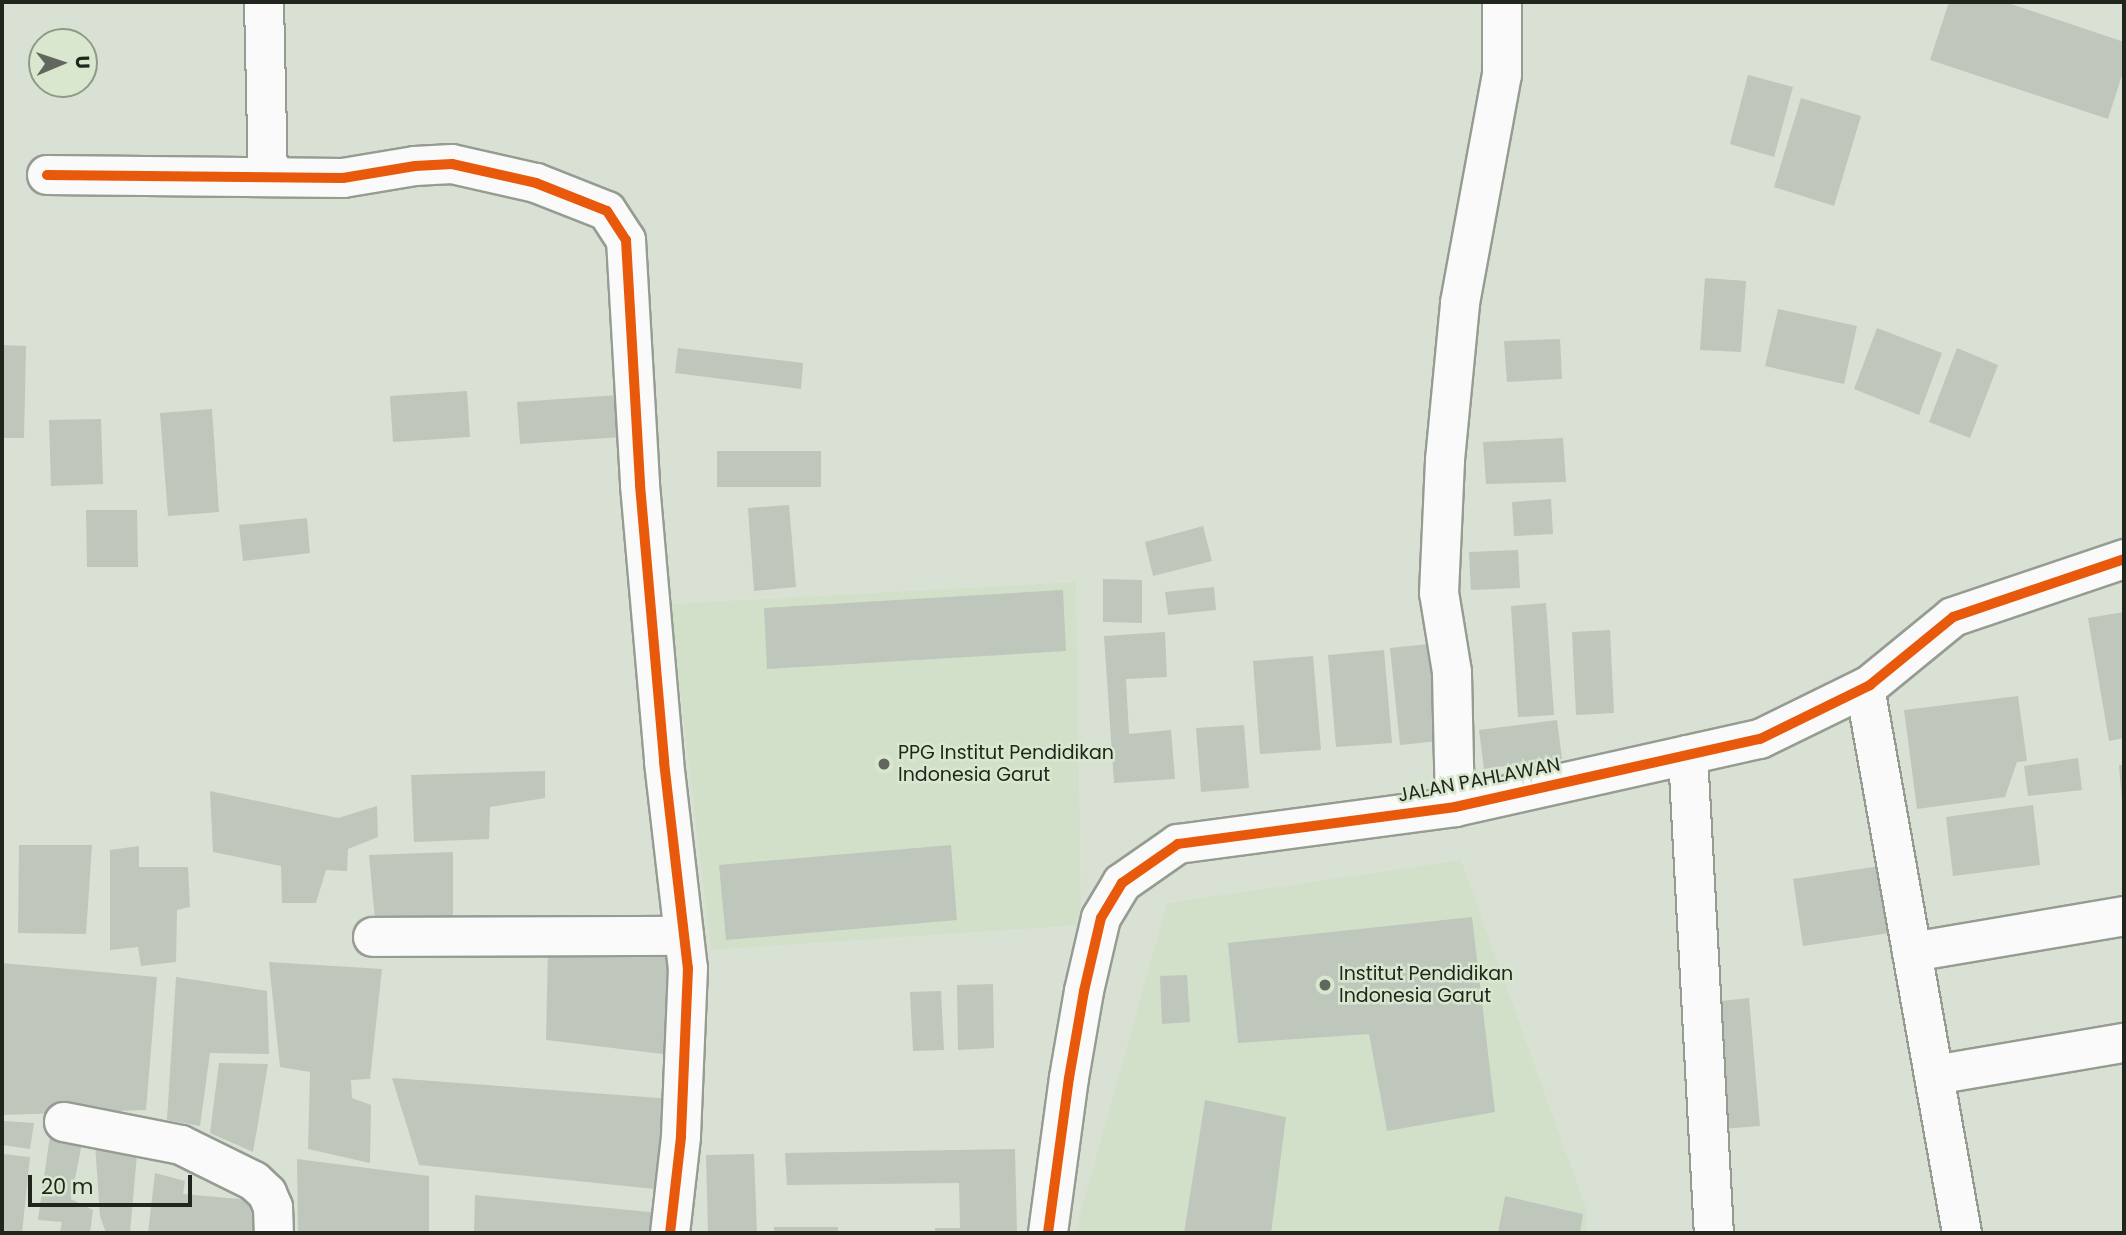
<!DOCTYPE html>
<style>
body{margin:0}
#map{position:relative;width:2126px;height:1235px;overflow:hidden;background:#d9e1d4;font-family:Poppins,sans-serif}
div>[style]{position:absolute}
.built>*{inset:0;background:#d2e0ca}
.building>*{inset:0;background:#bfc6bb}
.roads{filter:drop-shadow(2px 0 #969c92) drop-shadow(-2px 0 #969c92) drop-shadow(0 2px #969c92) drop-shadow(0 -2px #969c92)}
.minor>*{height:38px;margin:-19px;padding:0 19px;transform-origin:19px;border-radius:19px;background:#f9faf9}
.cycleway>*{height:10px;margin:-5px;padding:0 5px;transform-origin:5px;border-radius:5px;background:#e8590c}
.dots>*{width:19px;height:19px;translate:-50% -50%;box-sizing:border-box;border:4px solid #d8e7ce;border-radius:50%}
span{translate:-50% -50%;white-space:nowrap;text-align:center;line-height:1.15;-webkit-text-stroke:5px #d8e7ce;paint-order:stroke}
.poi-label{font-size:19px;color:#20261d}
.left{translate:0 -50%;text-align:left}
.street-label{font-size:19px;color:#20261d}
.frame{position:absolute;inset:0;border:4px solid #20261d;pointer-events:none}
.north{position:absolute;left:28px;top:28px;width:70px;height:70px;box-sizing:border-box;background:#d8e7ce;border:2px solid #8e9a87;border-radius:50%;rotate:88deg;font-size:19px;font-weight:700;line-height:28px;text-align:center;color:#20261d}
.north::after{content:'';display:block;margin:auto;width:24px;height:32px;background:#61675d;clip-path:polygon(50% 0,100% 100%,50% 72%,0 100%)}
.scale{position:absolute;left:28px;top:1175px;width:164px;height:32px;box-sizing:border-box;border:4px solid #20261d;border-top:0;padding-left:9px;font-size:21px;line-height:24px;white-space:nowrap;color:#20261d;-webkit-text-stroke:5px #d8e7ce;paint-order:stroke}
</style>
<div id="map">
<div class="built">
<i style="clip-path:polygon(1076px 582px,1081px 925px,711px 950px,670px 604px)"></i>
<i style="clip-path:polygon(1461px 860px,1588px 1214px,1586px 1233px,1075px 1233px,1167px 903px)"></i>
</div>
<div class="building">
<i style="clip-path:polygon(1949px 2px,2005px 2px,2124px 42px,2124px 69px,2108px 119px,1930px 60px)"></i>
<i style="clip-path:polygon(1748px 75px,1793px 87px,1774px 157px,1730px 144px)"></i>
<i style="clip-path:polygon(1801px 98px,1861px 116px,1834px 206px,1774px 187px)"></i>
<i style="clip-path:polygon(1705px 278px,1746px 281px,1741px 352px,1700px 350px)"></i>
<i style="clip-path:polygon(1778px 309px,1857px 326px,1844px 384px,1765px 366px)"></i>
<i style="clip-path:polygon(1877px 328px,1942px 353px,1919px 415px,1854px 389px)"></i>
<i style="clip-path:polygon(1560px 339px,1562px 379px,1507px 382px,1504px 341px)"></i>
<i style="clip-path:polygon(2px 345px,26px 346px,24px 438px,2px 438px)"></i>
<i style="clip-path:polygon(678px 348px,803px 363px,801px 389px,675px 373px)"></i>
<i style="clip-path:polygon(1957px 348px,1998px 365px,1970px 438px,1929px 422px)"></i>
<i style="clip-path:polygon(467px 391px,470px 437px,393px 442px,390px 396px)"></i>
<i style="clip-path:polygon(619px 395px,622px 437px,520px 444px,517px 402px)"></i>
<i style="clip-path:polygon(212px 409px,219px 512px,168px 516px,160px 413px)"></i>
<i style="clip-path:polygon(101px 419px,103px 484px,51px 486px,49px 420px)"></i>
<i style="clip-path:polygon(1563px 438px,1566px 482px,1486px 484px,1483px 442px)"></i>
<i style="clip-path:polygon(717px 451px,821px 451px,821px 487px,717px 487px)"></i>
<i style="clip-path:polygon(1551px 499px,1553px 534px,1514px 536px,1512px 502px)"></i>
<i style="clip-path:polygon(789px 505px,796px 587px,754px 591px,748px 508px)"></i>
<i style="clip-path:polygon(86px 510px,137px 510px,138px 567px,87px 567px)"></i>
<i style="clip-path:polygon(307px 518px,310px 553px,243px 561px,239px 525px)"></i>
<i style="clip-path:polygon(1203px 526px,1212px 561px,1153px 576px,1145px 542px)"></i>
<i style="clip-path:polygon(1518px 550px,1520px 588px,1471px 590px,1469px 552px)"></i>
<i style="clip-path:polygon(1103px 579px,1142px 580px,1142px 623px,1103px 622px)"></i>
<i style="clip-path:polygon(1214px 587px,1216px 610px,1168px 615px,1165px 592px)"></i>
<i style="clip-path:polygon(1063px 590px,1066px 651px,767px 669px,764px 608px)"></i>
<i style="clip-path:polygon(1546px 603px,1554px 715px,1518px 717px,1511px 606px)"></i>
<i style="clip-path:polygon(2124px 612px,2124px 738px,2109px 741px,2088px 618px)"></i>
<i style="clip-path:polygon(1610px 630px,1614px 713px,1576px 715px,1572px 632px)"></i>
<i style="clip-path:polygon(1165px 632px,1167px 677px,1126px 679px,1129px 734px,1171px 730px,1175px 779px,1114px 783px,1104px 636px)"></i>
<i style="clip-path:polygon(1438px 643px,1448px 740px,1400px 745px,1390px 648px)"></i>
<i style="clip-path:polygon(1384px 650px,1392px 743px,1336px 747px,1328px 655px)"></i>
<i style="clip-path:polygon(1313px 656px,1321px 750px,1260px 754px,1253px 661px)"></i>
<i style="clip-path:polygon(2018px 696px,2027px 761px,2017px 762px,2005px 797px,1917px 809px,1904px 710px)"></i>
<i style="clip-path:polygon(1557px 720px,1562px 759px,1484px 769px,1479px 730px)"></i>
<i style="clip-path:polygon(1244px 725px,1249px 788px,1201px 792px,1196px 728px)"></i>
<i style="clip-path:polygon(2078px 758px,2082px 790px,2028px 796px,2024px 766px)"></i>
<i style="clip-path:polygon(2119px 765px,2124px 765px,2124px 802px,2122px 802px)"></i>
<i style="clip-path:polygon(545px 771px,545px 798px,490px 807px,489px 839px,414px 842px,411px 775px)"></i>
<i style="clip-path:polygon(210px 791px,338px 818px,377px 806px,378px 837px,348px 849px,347px 871px,326px 870px,316px 903px,282px 903px,281px 866px,213px 852px)"></i>
<i style="clip-path:polygon(2033px 805px,2040px 865px,1953px 876px,1946px 817px)"></i>
<i style="clip-path:polygon(19px 845px,92px 845px,86px 934px,18px 933px)"></i>
<i style="clip-path:polygon(951px 845px,957px 920px,726px 940px,719px 865px)"></i>
<i style="clip-path:polygon(139px 846px,139px 867px,188px 867px,190px 907px,177px 910px,176px 962px,141px 966px,138px 947px,110px 950px,110px 850px)"></i>
<i style="clip-path:polygon(453px 852px,453px 919px,375px 920px,369px 855px)"></i>
<i style="clip-path:polygon(1880px 866px,1890px 933px,1803px 946px,1793px 879px)"></i>
<i style="clip-path:polygon(1472px 917px,1495px 1112px,1387px 1131px,1369px 1034px,1238px 1043px,1228px 943px)"></i>
<i style="clip-path:polygon(548px 945px,676px 948px,671px 1055px,546px 1040px)"></i>
<i style="clip-path:polygon(269px 962px,382px 969px,370px 1079px,351px 1080px,352px 1098px,371px 1105px,370px 1163px,308px 1149px,310px 1072px,280px 1067px)"></i>
<i style="clip-path:polygon(2px 963px,157px 977px,146px 1110px,2px 1115px)"></i>
<i style="clip-path:polygon(1187px 975px,1190px 1022px,1162px 1024px,1160px 976px)"></i>
<i style="clip-path:polygon(176px 977px,267px 991px,269px 1054px,210px 1053px,200px 1126px,167px 1120px)"></i>
<i style="clip-path:polygon(993px 984px,994px 1048px,958px 1050px,957px 985px)"></i>
<i style="clip-path:polygon(941px 991px,944px 1050px,913px 1051px,910px 992px)"></i>
<i style="clip-path:polygon(1749px 998px,1760px 1126px,1721px 1129px,1711px 1002px)"></i>
<i style="clip-path:polygon(219px 1063px,268px 1064px,253px 1152px,210px 1133px)"></i>
<i style="clip-path:polygon(392px 1078px,673px 1099px,665px 1190px,419px 1165px)"></i>
<i style="clip-path:polygon(1205px 1100px,1286px 1117px,1271px 1233px,1184px 1233px)"></i>
<i style="clip-path:polygon(4px 1121px,34px 1123px,30px 1149px,3px 1145px)"></i>
<i style="clip-path:polygon(51px 1128px,83px 1138px,71px 1199px,93px 1210px,90px 1233px,60px 1233px,62px 1222px,38px 1220px)"></i>
<i style="clip-path:polygon(95px 1144px,137px 1154px,130px 1233px,106px 1233px,100px 1216px)"></i>
<i style="clip-path:polygon(1015px 1149px,1017px 1233px,935px 1233px,935px 1228px,960px 1228px,959px 1183px,787px 1185px,785px 1153px)"></i>
<i style="clip-path:polygon(3px 1154px,30px 1157px,22px 1233px,2px 1233px)"></i>
<i style="clip-path:polygon(754px 1154px,757px 1233px,708px 1233px,706px 1155px)"></i>
<i style="clip-path:polygon(297px 1159px,429px 1176px,429px 1233px,298px 1233px)"></i>
<i style="clip-path:polygon(155px 1173px,185px 1181px,183px 1194px,261px 1201px,259px 1233px,148px 1233px)"></i>
<i style="clip-path:polygon(475px 1195px,660px 1213px,659px 1233px,474px 1233px)"></i>
<i style="clip-path:polygon(1505px 1196px,1583px 1214px,1580px 1233px,1498px 1233px)"></i>
<i style="clip-path:polygon(774px 1227px,838px 1227px,838px 1233px,774px 1233px)"></i>
</div>
<div class="roads">
<div class="minor">
<i style="left:264px;top:2px;width:175px;rotate:88.7deg"></i>
<i style="left:47px;top:175px;width:296px;rotate:0.6deg"></i>
<i style="left:343px;top:178px;width:73px;rotate:-9.5deg"></i>
<i style="left:415px;top:166px;width:37px;rotate:-3deg"></i>
<i style="left:452px;top:164px;width:86px;rotate:12.7deg"></i>
<i style="left:536px;top:183px;width:76px;rotate:21.5deg"></i>
<i style="left:607px;top:211px;width:35px;rotate:57deg"></i>
<i style="left:626px;top:240px;width:245px;rotate:86.7deg"></i>
<i style="left:640px;top:485px;width:278px;rotate:85deg"></i>
<i style="left:664px;top:762px;width:207px;rotate:83.4deg"></i>
<i style="left:688px;top:968px;width:169px;rotate:92.4deg"></i>
<i style="left:681px;top:1137px;width:97px;rotate:96.5deg"></i>
<i style="left:1865px;top:688px;width:554px;rotate:79.91deg"></i>
<i style="left:1688px;top:755px;width:479px;rotate:86.9deg"></i>
<i style="left:1455px;top:807px;width:135px;rotate:-91.3deg"></i>
<i style="left:1452px;top:672px;width:80px;rotate:-99.3deg"></i>
<i style="left:1439px;top:593px;width:133px;rotate:-87.4deg"></i>
<i style="left:1445px;top:460px;width:158px;rotate:-84.5deg"></i>
<i style="left:1460px;top:303px;width:232px;rotate:-79.6deg"></i>
<i style="left:1502px;top:75px;width:73px;rotate:-90deg"></i>
<i style="left:373px;top:937px;width:311px;rotate:-0.2deg"></i>
<i style="left:1912px;top:952px;width:215px;rotate:-9.6deg"></i>
<i style="left:1934px;top:1075px;width:193px;rotate:-9.6deg"></i>
<i style="left:64px;top:1122px;width:119px;rotate:11.1deg"></i>
<i style="left:181px;top:1145px;width:81px;rotate:26.3deg"></i>
<i style="left:254px;top:1181px;width:18px;rotate:43deg"></i>
<i style="left:267px;top:1193px;width:15px;rotate:67deg"></i>
<i style="left:273px;top:1207px;width:26px;rotate:88deg"></i>
<i style="left:1048px;top:1233px;width:156px;rotate:-82.3deg"></i>
<i style="left:1069px;top:1078px;width:88px;rotate:-80.2deg"></i>
<i style="left:1084px;top:991px;width:75px;rotate:-76.9deg"></i>
<i style="left:1101px;top:918px;width:41px;rotate:-59deg"></i>
<i style="left:1122px;top:883px;width:68px;rotate:-34.9deg"></i>
<i style="left:1178px;top:844px;width:279px;rotate:-7.6deg"></i>
<i style="left:1455px;top:807px;width:312px;rotate:-12.6deg"></i>
<i style="left:1760px;top:739px;width:123px;rotate:-26.1deg"></i>
<i style="left:1870px;top:685px;width:107px;rotate:-39.3deg"></i>
<i style="left:1953px;top:617px;width:181px;rotate:-18.7deg"></i>
</div>
</div>
<div class="cycleway">
<i style="left:47px;top:175px;width:296px;rotate:0.6deg"></i>
<i style="left:343px;top:178px;width:73px;rotate:-9.5deg"></i>
<i style="left:415px;top:166px;width:37px;rotate:-3deg"></i>
<i style="left:452px;top:164px;width:86px;rotate:12.7deg"></i>
<i style="left:536px;top:183px;width:76px;rotate:21.5deg"></i>
<i style="left:607px;top:211px;width:35px;rotate:57deg"></i>
<i style="left:626px;top:240px;width:245px;rotate:86.7deg"></i>
<i style="left:640px;top:485px;width:278px;rotate:85deg"></i>
<i style="left:664px;top:762px;width:207px;rotate:83.4deg"></i>
<i style="left:688px;top:968px;width:169px;rotate:92.4deg"></i>
<i style="left:681px;top:1137px;width:97px;rotate:96.5deg"></i>
<i style="left:1048px;top:1233px;width:156px;rotate:-82.3deg"></i>
<i style="left:1069px;top:1078px;width:88px;rotate:-80.2deg"></i>
<i style="left:1084px;top:991px;width:75px;rotate:-76.9deg"></i>
<i style="left:1101px;top:918px;width:41px;rotate:-59deg"></i>
<i style="left:1122px;top:883px;width:68px;rotate:-34.9deg"></i>
<i style="left:1178px;top:844px;width:279px;rotate:-7.6deg"></i>
<i style="left:1455px;top:807px;width:312px;rotate:-12.6deg"></i>
<i style="left:1760px;top:739px;width:123px;rotate:-26.1deg"></i>
<i style="left:1870px;top:685px;width:107px;rotate:-39.3deg"></i>
<i style="left:1953px;top:617px;width:181px;rotate:-18.7deg"></i>
</div>
<div class="dots">
<i style="left:884px;top:764px;background:#61675d"></i>
<i style="left:1325px;top:985px;background:#61675d"></i>
</div>
<div class="poi-label">
<span class="left" style="left:898px;top:764px">PPG Institut Pendidikan<br>Indonesia Garut</span>
<span class="left" style="left:1339px;top:985px">Institut Pendidikan<br>Indonesia Garut</span>
</div>
<div class="street-label">
<span style="left:1479px;top:780px;rotate:-11deg">JALAN PAHLAWAN</span>
</div>
<div class="frame"></div>
<div class="north">U</div>
<div class="scale">20 m</div>
</div>
